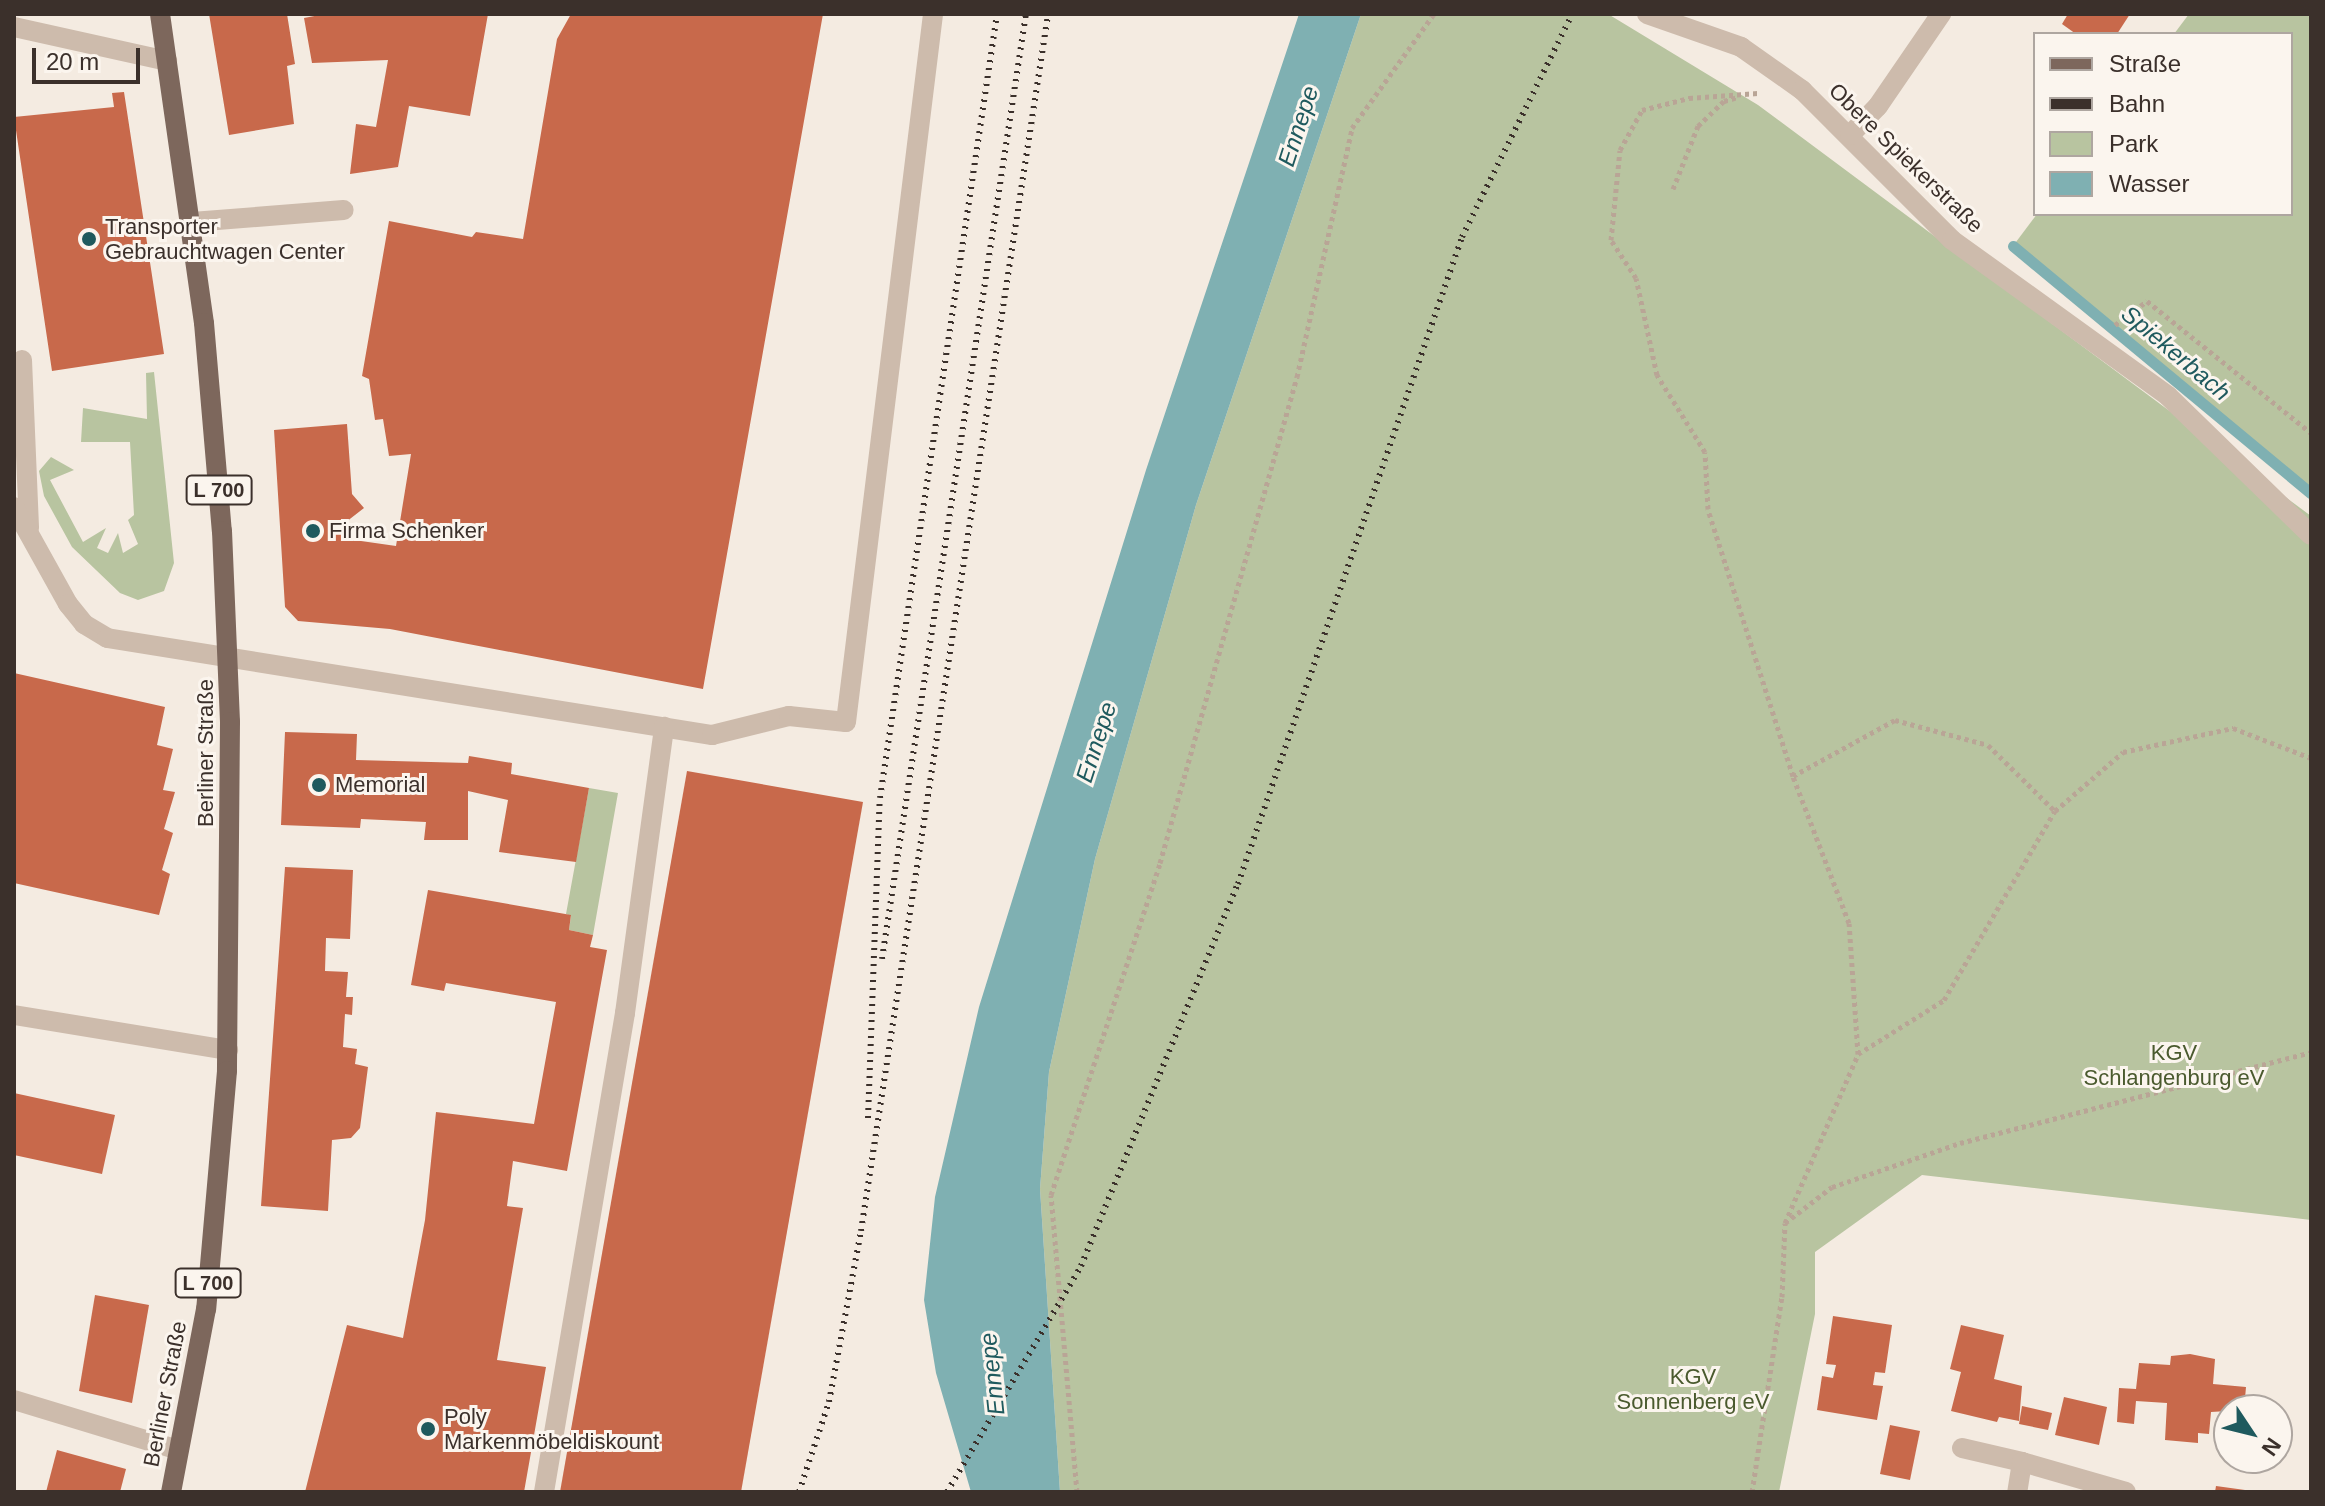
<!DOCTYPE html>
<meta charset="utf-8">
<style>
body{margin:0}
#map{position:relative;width:2325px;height:1506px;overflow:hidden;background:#f4ebe1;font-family:Helvetica,sans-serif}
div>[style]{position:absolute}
.green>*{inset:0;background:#b8c4a0}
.water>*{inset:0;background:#7fb0b2}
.stream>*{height:11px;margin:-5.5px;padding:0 5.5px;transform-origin:5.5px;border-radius:5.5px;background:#7fb0b2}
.building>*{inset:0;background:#c8694b}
.path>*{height:5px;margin-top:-2.5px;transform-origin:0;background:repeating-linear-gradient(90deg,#b9a596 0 4px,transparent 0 8px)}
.minor>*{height:20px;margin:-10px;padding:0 10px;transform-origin:10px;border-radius:10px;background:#cdbbac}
.major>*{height:20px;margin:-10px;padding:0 10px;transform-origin:10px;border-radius:10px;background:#7d675c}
.rail>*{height:6px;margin-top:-3px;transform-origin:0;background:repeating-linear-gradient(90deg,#3b302b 0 2px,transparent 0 8px)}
.dots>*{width:22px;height:22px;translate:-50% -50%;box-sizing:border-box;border:4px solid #fbf5ee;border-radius:50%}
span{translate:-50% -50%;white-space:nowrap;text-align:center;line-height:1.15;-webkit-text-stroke:6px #fbf5ee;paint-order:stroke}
.shield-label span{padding:2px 6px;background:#fbf5ee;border:2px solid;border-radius:6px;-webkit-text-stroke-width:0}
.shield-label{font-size:20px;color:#3b302b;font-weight:700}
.street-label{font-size:22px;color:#3b302b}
.poi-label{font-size:22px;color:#3b302b}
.left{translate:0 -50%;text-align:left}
.park-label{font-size:22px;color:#4a5a2e}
.water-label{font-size:24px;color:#1f5a5e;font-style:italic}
.frame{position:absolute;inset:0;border:16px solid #3b302b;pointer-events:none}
.legend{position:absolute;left:2033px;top:32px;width:260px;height:184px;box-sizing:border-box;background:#fbf5ee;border:2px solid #aea6a0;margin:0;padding:10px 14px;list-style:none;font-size:24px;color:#3b302b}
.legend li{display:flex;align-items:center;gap:16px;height:40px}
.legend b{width:40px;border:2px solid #aea6a0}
.north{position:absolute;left:2213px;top:1394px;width:80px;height:80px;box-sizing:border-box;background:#fbf5ee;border:2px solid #aea6a0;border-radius:50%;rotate:125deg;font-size:22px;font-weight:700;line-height:32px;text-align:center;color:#3b302b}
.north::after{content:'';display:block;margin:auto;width:28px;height:36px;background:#1f5a5e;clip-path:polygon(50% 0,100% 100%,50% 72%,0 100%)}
.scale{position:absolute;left:32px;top:48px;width:108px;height:36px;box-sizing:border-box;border:4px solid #3b302b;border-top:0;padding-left:10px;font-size:24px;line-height:28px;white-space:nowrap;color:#3b302b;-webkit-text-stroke:6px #fbf5ee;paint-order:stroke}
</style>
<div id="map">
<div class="green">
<i style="clip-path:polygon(1361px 14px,1608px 14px,1758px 105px,2311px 516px,2311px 1220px,1922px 1175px,1815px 1252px,1815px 1314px,1779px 1492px,1060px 1492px,1040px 1189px,1049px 1072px,1095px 859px,1196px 505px)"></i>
<i style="clip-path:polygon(2189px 14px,2311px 14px,2311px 493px,2013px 246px,2037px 214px,2291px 214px,2291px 34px,2174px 34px)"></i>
<i style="clip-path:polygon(154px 372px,174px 563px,164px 591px,138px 600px,120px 593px,72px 547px,44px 496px,39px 471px,51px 457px,74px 470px,50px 480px,83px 542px,106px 528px,97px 548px,108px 553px,118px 533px,123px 553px,138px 544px,128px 520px,134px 515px,130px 442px,81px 442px,83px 408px,147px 419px,146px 373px)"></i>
<i style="clip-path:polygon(589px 788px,618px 793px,593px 935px,569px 930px,571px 916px,566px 914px)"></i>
</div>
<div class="water">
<i style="clip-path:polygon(1299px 14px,1361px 14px,1196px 505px,1095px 859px,1049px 1072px,1040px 1189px,1060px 1492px,971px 1492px,936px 1373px,924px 1300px,935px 1197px,979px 1007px,1146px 470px)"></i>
</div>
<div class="stream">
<i style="left:2013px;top:246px;width:387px;rotate:39.7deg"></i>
</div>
<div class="building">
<i style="clip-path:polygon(209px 14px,287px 14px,295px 64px,287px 66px,294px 124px,229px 135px)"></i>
<i style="clip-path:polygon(325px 14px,488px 14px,470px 116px,409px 106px,398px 167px,350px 174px,356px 124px,376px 127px,388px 60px,312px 63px,304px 18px)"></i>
<i style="clip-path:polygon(571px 14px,823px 14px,703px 689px,390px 629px,298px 621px,285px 607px,274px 430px,347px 424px,352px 494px,364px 508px,346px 522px,347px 539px,396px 546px,411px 454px,389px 456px,383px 419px,375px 420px,369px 379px,362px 376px,389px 221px,472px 237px,476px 232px,523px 239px,557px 39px)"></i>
<i style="clip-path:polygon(2068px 14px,2130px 14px,2117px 34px,2076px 34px,2062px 24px)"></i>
<i style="clip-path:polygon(124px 92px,164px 354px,52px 371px,14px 117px,114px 107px,112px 93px)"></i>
<i style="clip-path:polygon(14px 673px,165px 707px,157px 745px,173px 749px,163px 790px,175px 792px,164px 829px,173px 833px,162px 870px,170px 874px,159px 915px,14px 883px)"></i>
<i style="clip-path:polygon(285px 732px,357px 734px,356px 760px,468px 763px,469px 756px,512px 763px,511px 774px,589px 788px,576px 862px,499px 852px,508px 800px,468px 791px,468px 840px,424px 840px,426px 822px,361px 819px,360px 828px,281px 825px)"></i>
<i style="clip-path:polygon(687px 771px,863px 802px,741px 1492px,560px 1492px)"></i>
<i style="clip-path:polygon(285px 867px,353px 870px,350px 939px,326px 938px,325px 971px,348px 972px,346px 997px,353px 997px,352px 1015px,345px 1014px,343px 1047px,357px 1049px,355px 1064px,368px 1067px,360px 1128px,351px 1138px,332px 1140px,328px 1211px,261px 1206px)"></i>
<i style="clip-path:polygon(428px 890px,571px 915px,569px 930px,593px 935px,590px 947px,607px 950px,567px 1171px,513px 1161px,507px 1206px,523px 1208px,497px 1360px,546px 1367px,524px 1492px,305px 1492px,347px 1325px,403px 1338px,425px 1220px,436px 1112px,534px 1124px,556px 1002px,446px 983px,444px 991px,411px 985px)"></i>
<i style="clip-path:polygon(14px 1093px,115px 1115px,102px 1174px,14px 1155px)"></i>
<i style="clip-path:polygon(95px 1295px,149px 1305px,132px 1403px,79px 1391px)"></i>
<i style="clip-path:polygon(1833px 1316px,1892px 1325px,1885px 1373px,1875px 1372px,1873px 1385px,1883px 1386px,1877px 1420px,1817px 1410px,1822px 1376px,1833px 1378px,1836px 1365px,1826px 1364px)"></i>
<i style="clip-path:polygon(1961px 1325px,2004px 1335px,1994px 1379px,2022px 1386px,2019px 1421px,1999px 1417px,1997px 1422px,1951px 1411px,1961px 1372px,1950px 1369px)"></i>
<i style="clip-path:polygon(2190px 1354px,2215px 1359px,2213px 1384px,2246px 1387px,2244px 1410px,2211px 1412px,2209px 1434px,2198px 1433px,2198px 1443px,2165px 1440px,2167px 1403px,2136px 1401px,2134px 1424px,2117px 1422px,2119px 1388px,2136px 1389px,2139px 1363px,2170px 1365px,2171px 1356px)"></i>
<i style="clip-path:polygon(2064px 1397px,2107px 1407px,2099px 1445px,2055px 1435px)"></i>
<i style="clip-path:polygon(2022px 1406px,2052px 1413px,2048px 1430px,2019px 1424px)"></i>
<i style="clip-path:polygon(1890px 1425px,1920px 1431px,1910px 1480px,1880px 1474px)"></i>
<i style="clip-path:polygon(57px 1450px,126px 1469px,120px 1492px,46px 1492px)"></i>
<i style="clip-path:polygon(2216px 1486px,2245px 1490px,2245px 1492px,2215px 1492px)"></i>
</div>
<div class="path">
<i style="left:1673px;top:189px;width:68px;rotate:-68.4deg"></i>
<i style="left:1698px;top:126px;width:36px;rotate:-44deg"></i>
<i style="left:1724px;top:101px;width:15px;rotate:-16deg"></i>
<i style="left:2115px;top:325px;width:40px;rotate:-37deg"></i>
<i style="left:2147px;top:301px;width:211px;rotate:38.8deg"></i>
<i style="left:1793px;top:776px;width:116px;rotate:-28.8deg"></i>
<i style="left:1895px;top:720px;width:96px;rotate:15deg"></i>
<i style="left:1988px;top:745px;width:94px;rotate:44.6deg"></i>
<i style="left:1858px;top:1054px;width:102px;rotate:-32.1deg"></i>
<i style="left:1944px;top:1000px;width:219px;rotate:-59.6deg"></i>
<i style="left:2055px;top:811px;width:90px;rotate:-40.9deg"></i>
<i style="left:2123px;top:752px;width:113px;rotate:-12.3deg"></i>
<i style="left:2233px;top:728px;width:84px;rotate:21deg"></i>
<i style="left:1785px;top:1223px;width:59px;rotate:-37.5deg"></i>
<i style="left:1832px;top:1187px;width:135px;rotate:-19deg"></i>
<i style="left:1960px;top:1143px;width:363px;rotate:-14.5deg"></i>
<i style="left:1077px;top:1492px;width:298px;rotate:-95deg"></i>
<i style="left:1051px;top:1195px;width:349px;rotate:-71.8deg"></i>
<i style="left:1160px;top:863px;width:505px;rotate:-74.26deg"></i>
<i style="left:1297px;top:377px;width:255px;rotate:-77.5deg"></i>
<i style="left:1352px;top:128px;width:140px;rotate:-54.3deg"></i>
<i style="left:1752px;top:1492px;width:197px;rotate:-81.3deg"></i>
<i style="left:1782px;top:1297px;width:74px;rotate:-87.7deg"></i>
<i style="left:1785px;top:1223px;width:184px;rotate:-66.6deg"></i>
<i style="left:1858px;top:1054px;width:131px;rotate:-93.9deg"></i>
<i style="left:1849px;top:923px;width:157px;rotate:-110.9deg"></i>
<i style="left:1793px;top:776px;width:280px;rotate:-107.7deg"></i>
<i style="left:1708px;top:509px;width:57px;rotate:-93deg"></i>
<i style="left:1705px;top:452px;width:91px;rotate:-121.9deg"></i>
<i style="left:1657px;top:375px;width:99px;rotate:-102.2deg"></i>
<i style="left:1636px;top:278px;width:45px;rotate:-123.3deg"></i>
<i style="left:1611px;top:240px;width:90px;rotate:-84.3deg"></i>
<i style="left:1620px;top:150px;width:46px;rotate:-61.2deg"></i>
<i style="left:1642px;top:110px;width:49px;rotate:-14.3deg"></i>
<i style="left:1689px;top:98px;width:69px;rotate:-4.1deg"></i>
</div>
<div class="minor">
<i style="left:1647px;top:14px;width:100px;rotate:19.3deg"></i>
<i style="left:1741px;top:47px;width:75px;rotate:35.2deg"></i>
<i style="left:1802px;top:90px;width:212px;rotate:45deg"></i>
<i style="left:1952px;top:240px;width:266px;rotate:35.8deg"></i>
<i style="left:2168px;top:396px;width:199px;rotate:44.2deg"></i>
<i style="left:14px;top:27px;width:157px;rotate:12.5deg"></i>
<i style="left:1850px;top:135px;width:40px;rotate:-46deg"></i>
<i style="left:1878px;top:106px;width:112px;rotate:-55.6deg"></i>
<i style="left:192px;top:222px;width:152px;rotate:-4.5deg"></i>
<i style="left:22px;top:360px;width:168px;rotate:87.6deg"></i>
<i style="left:14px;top:507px;width:111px;rotate:60.9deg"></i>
<i style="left:68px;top:604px;width:26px;rotate:51deg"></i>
<i style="left:84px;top:624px;width:27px;rotate:31deg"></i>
<i style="left:107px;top:638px;width:613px;rotate:9.11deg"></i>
<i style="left:712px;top:735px;width:79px;rotate:-13.9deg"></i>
<i style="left:789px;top:716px;width:57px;rotate:6deg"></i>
<i style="left:846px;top:722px;width:713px;rotate:-82.99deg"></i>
<i style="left:14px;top:1015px;width:217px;rotate:9.3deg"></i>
<i style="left:14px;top:1400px;width:172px;rotate:16.9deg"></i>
<i style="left:1962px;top:1448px;width:62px;rotate:13.1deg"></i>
<i style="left:2022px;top:1462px;width:30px;rotate:99deg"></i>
<i style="left:2022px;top:1462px;width:108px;rotate:16.1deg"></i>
<i style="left:544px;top:1492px;width:486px;rotate:-80.4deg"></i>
<i style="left:625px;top:1013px;width:289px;rotate:-82.2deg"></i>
</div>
<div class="major">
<i style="left:160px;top:14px;width:312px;rotate:81.9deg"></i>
<i style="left:204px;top:323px;width:209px;rotate:85.1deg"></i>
<i style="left:222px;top:531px;width:191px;rotate:87.6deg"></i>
<i style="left:230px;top:722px;width:349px;rotate:90.5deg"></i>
<i style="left:227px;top:1071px;width:239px;rotate:95deg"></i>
<i style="left:206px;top:1309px;width:186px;rotate:100.8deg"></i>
</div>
<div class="rail">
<i style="left:882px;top:959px;width:956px;rotate:-81.34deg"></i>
<i style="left:868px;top:1118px;width:320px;rotate:-87.9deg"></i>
<i style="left:880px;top:798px;width:793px;rotate:-81.51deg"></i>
<i style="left:799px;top:1492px;width:95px;rotate:-71.6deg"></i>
<i style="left:829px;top:1402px;width:174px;rotate:-79.4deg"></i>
<i style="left:861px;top:1231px;width:1231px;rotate:-81.26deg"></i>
<i style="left:947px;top:1492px;width:263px;rotate:-59.3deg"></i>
<i style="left:1081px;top:1266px;width:413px;rotate:-67.7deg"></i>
<i style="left:1238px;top:884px;width:685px;rotate:-70.9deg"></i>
<i style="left:1462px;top:237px;width:249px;rotate:-63.7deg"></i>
</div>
<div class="dots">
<i style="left:89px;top:239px;background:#1f5a5e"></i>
<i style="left:313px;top:531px;background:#1f5a5e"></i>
<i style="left:319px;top:785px;background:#1f5a5e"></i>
<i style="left:428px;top:1429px;background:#1f5a5e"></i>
</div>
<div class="shield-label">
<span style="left:219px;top:490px">L 700</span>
<span style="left:208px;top:1283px">L 700</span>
</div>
<div class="street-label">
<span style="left:1906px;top:158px;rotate:44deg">Obere Spiekerstraße</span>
<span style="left:206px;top:753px;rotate:-90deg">Berliner Straße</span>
<span style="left:165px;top:1394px;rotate:-79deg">Berliner Straße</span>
</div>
<div class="poi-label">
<span class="left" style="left:105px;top:239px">Transporter<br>Gebrauchtwagen Center</span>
<span class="left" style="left:329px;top:531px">Firma Schenker</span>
<span class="left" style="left:335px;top:785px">Memorial</span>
<span class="left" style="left:444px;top:1429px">Poly<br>Markenmöbeldiskount</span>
</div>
<div class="park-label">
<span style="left:2174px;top:1065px">KGV<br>Schlangenburg eV</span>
<span style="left:1693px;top:1389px">KGV<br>Sonnenberg eV</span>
</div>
<div class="water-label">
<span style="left:1298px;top:126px;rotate:-72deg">Ennepe</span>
<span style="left:2176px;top:353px;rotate:40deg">Spiekerbach</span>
<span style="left:1096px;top:742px;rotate:-72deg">Ennepe</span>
<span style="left:992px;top:1374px;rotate:-96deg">Ennepe</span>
</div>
<div class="frame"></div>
<ul class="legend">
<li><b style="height:10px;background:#7d675c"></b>Straße</li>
<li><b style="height:10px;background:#3b302b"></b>Bahn</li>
<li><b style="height:22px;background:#b8c4a0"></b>Park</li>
<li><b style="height:22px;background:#7fb0b2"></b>Wasser</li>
</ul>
<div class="north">N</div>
<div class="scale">20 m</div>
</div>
